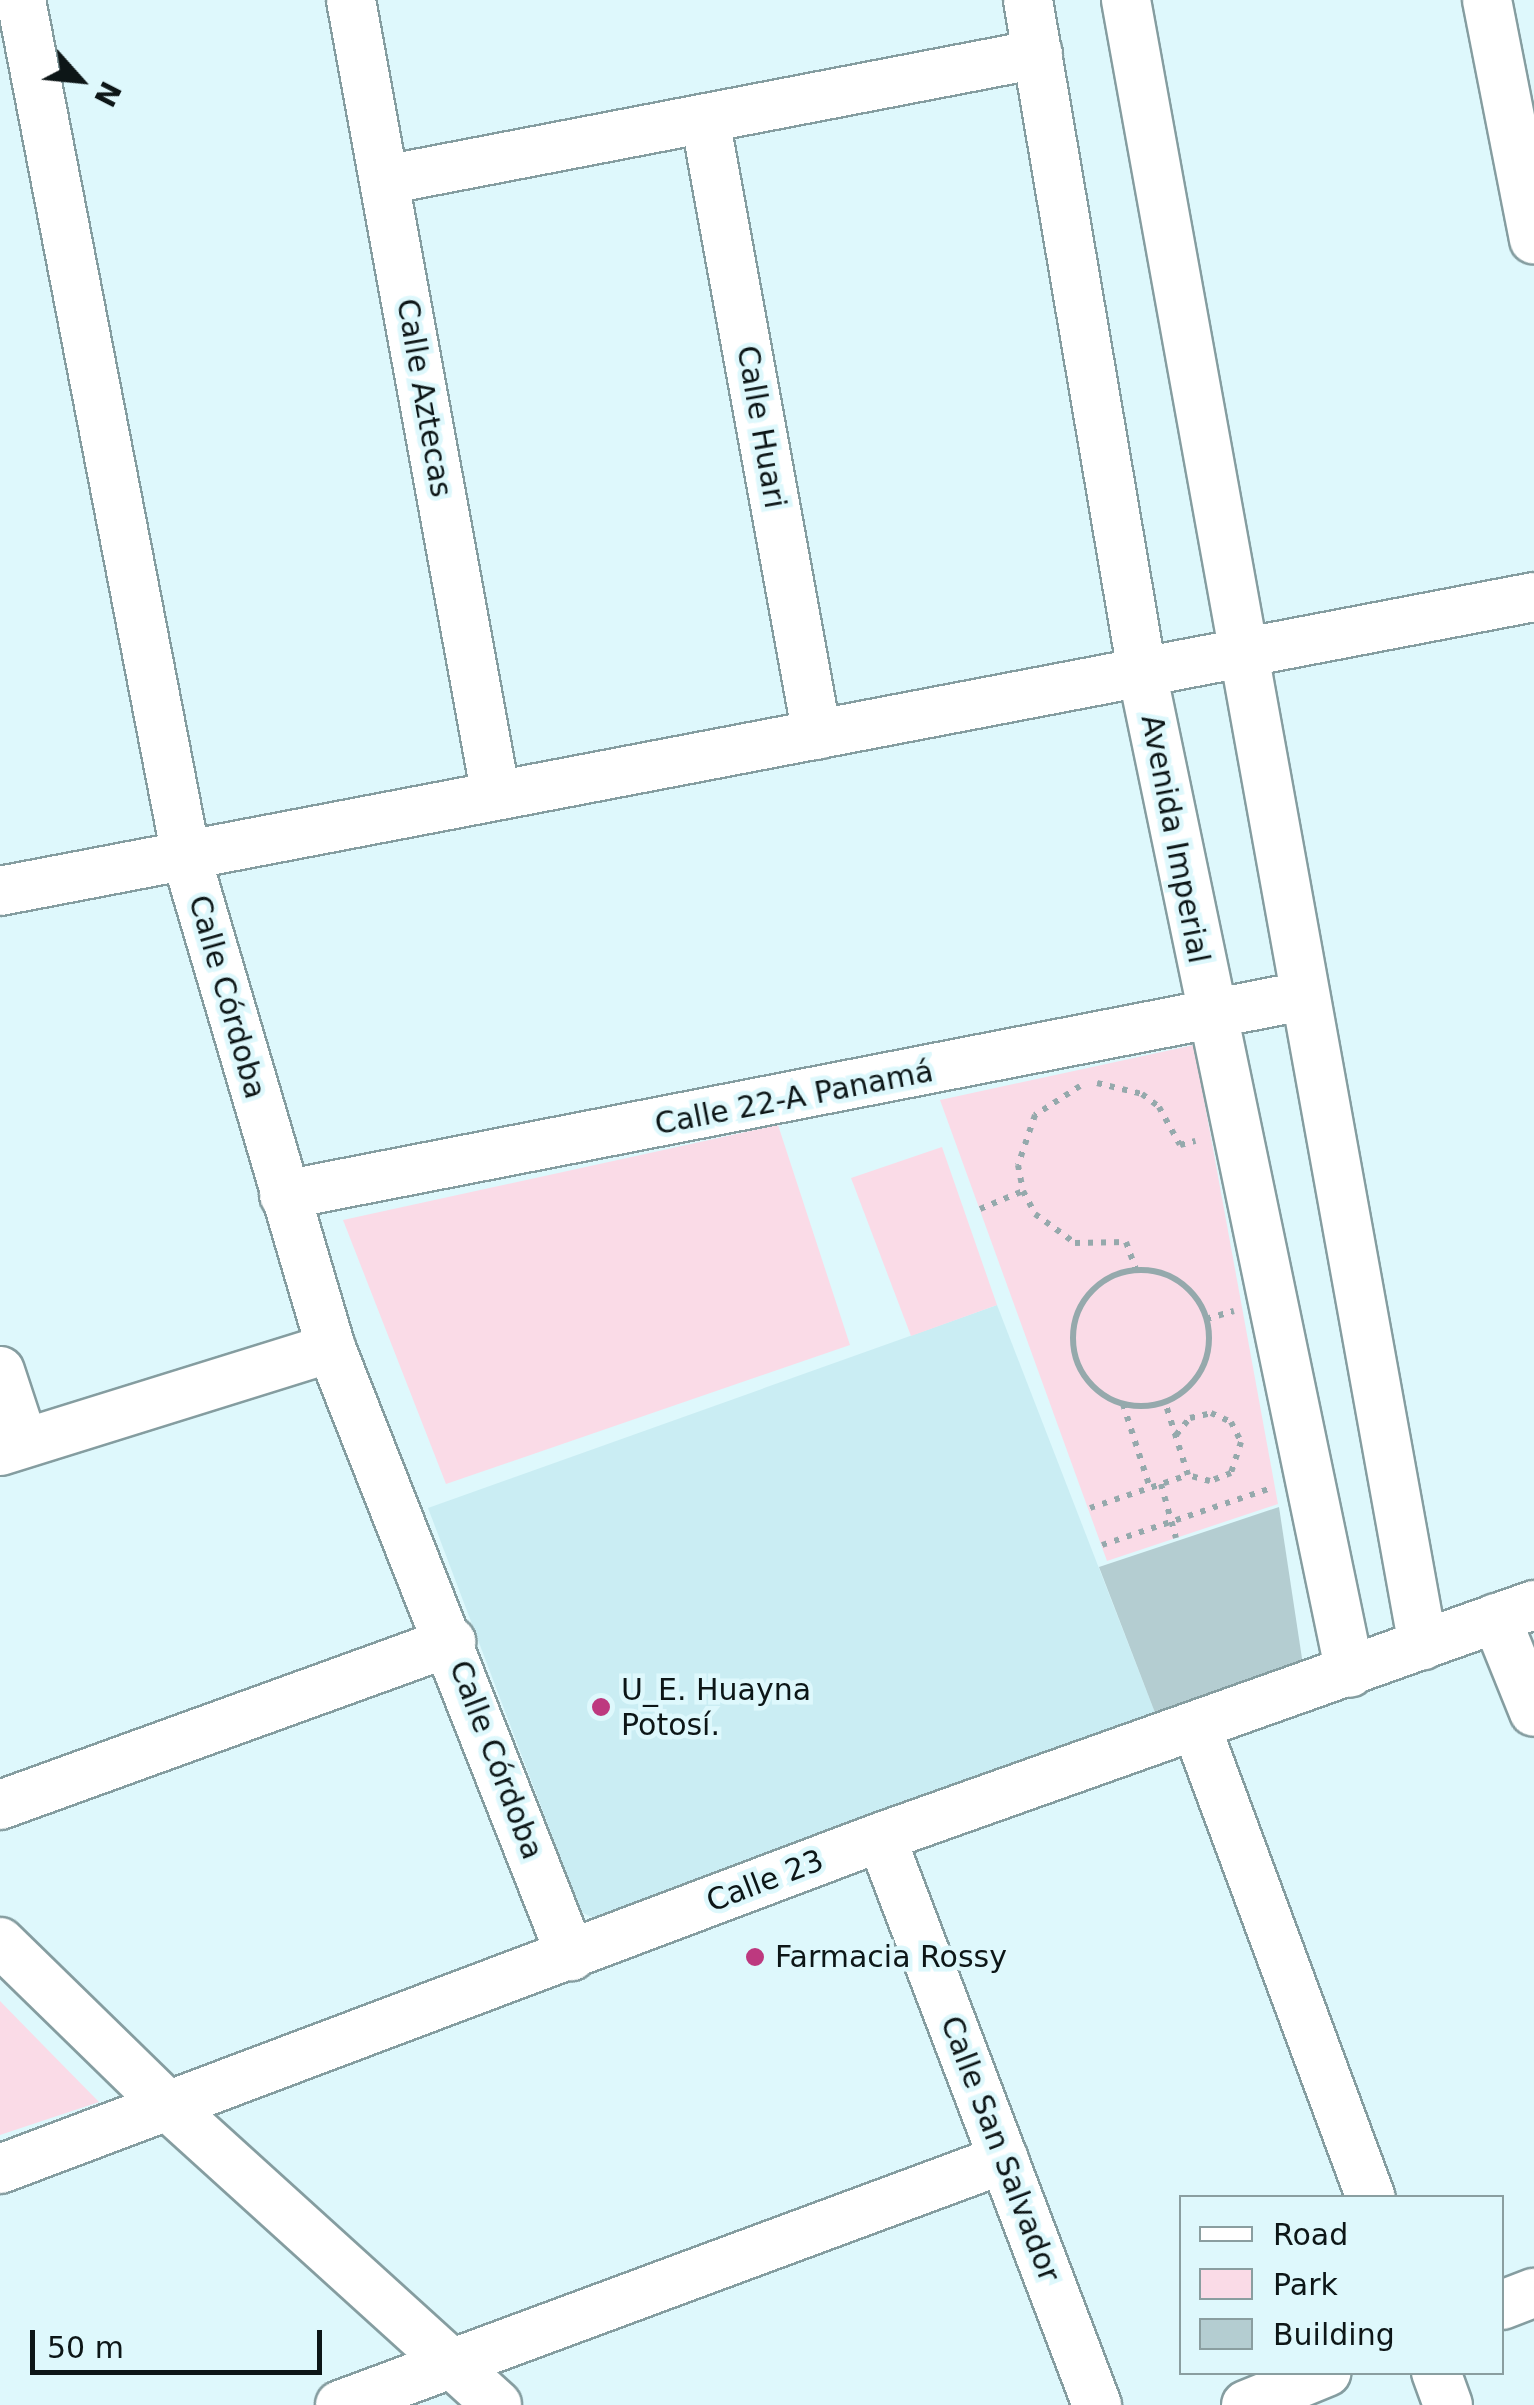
<!DOCTYPE html>
<meta charset="utf-8">
<style>
body{margin:0}
#map{position:relative;width:1534px;height:2405px;overflow:hidden;background:#def8fc;font-family:"DejaVu Sans",sans-serif}
div>[style]{position:absolute}
.built>*{inset:0;background:#caedf3}
.green>*{inset:0;background:#fadbe7}
.building>*{inset:0;background:#b4cdd1}
.path>*{height:6px;margin-top:-3px;transform-origin:0;background:repeating-linear-gradient(90deg,#95a9ac 0 5px,transparent 0 13px)}
.path>.ring{margin:-3px;padding:0;box-sizing:content-box;background:none;border:6px solid #95a9ac;border-radius:50%}
.roads{filter:drop-shadow(2px 0 #859da0) drop-shadow(-2px 0 #859da0) drop-shadow(0 2px #859da0) drop-shadow(0 -2px #859da0)}
.minor>*{height:48px;margin:-24px;padding:0 24px;transform-origin:24px;border-radius:24px;background:#fff}
.dots>*{width:28px;height:28px;translate:-50% -50%;box-sizing:border-box;border:5px solid #def8fc;border-radius:50%}
span{translate:-50% -50%;white-space:nowrap;text-align:center;line-height:1.15;-webkit-text-stroke:9px #def8fc;paint-order:stroke}
.street-label{font-size:30px;color:#0d1617}
.poi-label{font-size:30px;color:#0d1617}
.left{translate:0 -50%;text-align:left}
.legend{position:absolute;left:1179px;top:2195px;width:325px;height:180px;box-sizing:border-box;background:#def8fc;border:2px solid #8a9ea0;margin:0;padding:12px 18px;list-style:none;font-size:30px;color:#0d1617}
.legend li{display:flex;align-items:center;gap:20px;height:50px}
.legend b{width:50px;border:2px solid #8a9ea0}
.north{position:absolute;left:30px;top:30px;width:100px;height:100px;-webkit-text-stroke:8px #def8fc;paint-order:stroke;rotate:117deg;font-size:28px;font-weight:700;line-height:40px;text-align:center;color:#0d1617}
.north::after{content:'';display:block;margin:auto;width:35px;height:45px;background:#0d1617;clip-path:polygon(50% 0,100% 100%,50% 72%,0 100%)}
.scale{position:absolute;left:30px;top:2330px;width:292px;height:45px;box-sizing:border-box;border:5px solid #0d1617;border-top:0;padding-left:12px;font-size:30px;line-height:35px;white-space:nowrap;color:#0d1617;-webkit-text-stroke:8px #def8fc;paint-order:stroke}
</style>
<div id="map">
<div class="built">
<i style="clip-path:polygon(997px 1305px,1157px 1718px,598px 1920px,581px 1912px,428px 1508px)"></i>
</div>
<div class="green">
<i style="clip-path:polygon(1194px 1045px,1278px 1504px,1107px 1561px,940px 1100px)"></i>
<i style="clip-path:polygon(778px 1125px,850px 1345px,446px 1484px,343px 1220px)"></i>
<i style="clip-path:polygon(942px 1147px,997px 1305px,911px 1336px,851px 1178px)"></i>
<i style="clip-path:polygon(0 2001px,42px 2044px,99px 2102px,0 2135px)"></i>
</div>
<div class="building">
<i style="clip-path:polygon(1279px 1507px,1303px 1665px,1157px 1718px,1099px 1567px)"></i>
</div>
<div class="path">
<i style="left:1097px;top:1083px;width:46px;rotate:13.7deg"></i>
<i style="left:1142px;top:1094px;width:21px;rotate:37deg"></i>
<i style="left:1159px;top:1107px;width:43px;rotate:61.1deg"></i>
<i style="left:1180px;top:1145px;width:16px;rotate:-15deg"></i>
<i style="left:1080px;top:1086px;width:54px;rotate:147.2deg"></i>
<i style="left:1035px;top:1115px;width:53px;rotate:108.8deg"></i>
<i style="left:1018px;top:1165px;width:26px;rotate:79deg"></i>
<i style="left:1023px;top:1191px;width:26px;rotate:62deg"></i>
<i style="left:1035px;top:1214px;width:49px;rotate:35.9deg"></i>
<i style="left:1075px;top:1243px;width:51px;rotate:-1.1deg"></i>
<i style="left:1126px;top:1242px;width:29px;rotate:70deg"></i>
<i style="left:980px;top:1209px;width:47px;rotate:-22.7deg"></i>
<i class="ring" style="left:1073px;top:1270px;width:130px;height:130px"></i>
<i style="left:1206px;top:1319px;width:29px;rotate:-16deg"></i>
<i style="left:1123px;top:1404px;width:88px;rotate:72.2deg"></i>
<i style="left:1176px;top:1435px;width:22px;rotate:-51deg"></i>
<i style="left:1190px;top:1418px;width:22px;rotate:-13deg"></i>
<i style="left:1211px;top:1413px;width:22px;rotate:24deg"></i>
<i style="left:1231px;top:1422px;width:22px;rotate:63deg"></i>
<i style="left:1241px;top:1442px;width:33px;rotate:108deg"></i>
<i style="left:1231px;top:1473px;width:22px;rotate:159deg"></i>
<i style="left:1210px;top:1481px;width:23px;rotate:-165deg"></i>
<i style="left:1161px;top:1484px;width:56px;rotate:74.5deg"></i>
<i style="left:1090px;top:1508px;width:103px;rotate:-18.6deg"></i>
<i style="left:1188px;top:1475px;width:77px;rotate:-107.5deg"></i>
<i style="left:1102px;top:1545px;width:178px;rotate:-18.6deg"></i>
</div>
<div class="roads">
<div class="minor">
<i style="left:21px;top:0;width:872px;rotate:79.09deg"></i>
<i style="left:186px;top:856px;width:513px;rotate:73.58deg"></i>
<i style="left:331px;top:1348px;width:654px;rotate:68.46deg"></i>
<i style="left:351px;top:0;width:809px;rotate:79.68deg"></i>
<i style="left:1028px;top:0;width:682px;rotate:80.37deg"></i>
<i style="left:1142px;top:672px;width:1022px;rotate:78.26deg"></i>
<i style="left:1126px;top:0;width:1672px;rotate:79.77deg"></i>
<i style="left:1487px;top:0;width:244px;rotate:78.9deg"></i>
<i style="left:705px;top:119px;width:626px;rotate:79.7deg"></i>
<i style="left:385px;top:180px;width:665px;rotate:-10.92deg"></i>
<i style="left:0;top:891px;width:1562px;rotate:-10.85deg"></i>
<i style="left:284px;top:1195px;width:1038px;rotate:-11.05deg"></i>
<i style="left:0;top:1371px;width:74px;rotate:71.8deg"></i>
<i style="left:0;top:1451px;width:347px;rotate:-17.3deg"></i>
<i style="left:1496px;top:1618px;width:101px;rotate:68deg"></i>
<i style="left:1197px;top:1729px;width:500px;rotate:69.65deg"></i>
<i style="left:0;top:1805px;width:480px;rotate:-19.9deg"></i>
<i style="left:881px;top:1837px;width:608px;rotate:69.18deg"></i>
<i style="left:0;top:1942px;width:239px;rotate:44.3deg"></i>
<i style="left:171px;top:2109px;width:440px;rotate:42.2deg"></i>
<i style="left:0;top:2169px;width:941px;rotate:-20.65deg"></i>
<i style="left:881px;top:1837px;width:693px;rotate:-19.56deg"></i>
<i style="left:1502px;top:2305px;width:34px;rotate:-21deg"></i>
<i style="left:1436px;top:2372px;width:35px;rotate:70deg"></i>
<i style="left:340px;top:2405px;width:708px;rotate:-20.33deg"></i>
<i style="left:1246px;top:2405px;width:87px;rotate:-22.2deg"></i>
</div>
</div>
<div class="dots">
<i style="left:601px;top:1707px;background:#bd397f"></i>
<i style="left:755px;top:1957px;background:#bd397f"></i>
</div>
<div class="street-label">
<span style="left:424px;top:398px;rotate:80deg">Calle Aztecas</span>
<span style="left:761px;top:427px;rotate:80deg">Calle Huari</span>
<span style="left:1175px;top:839px;rotate:79deg">Avenida Imperial</span>
<span style="left:227px;top:997px;rotate:74deg">Calle Córdoba</span>
<span style="left:794px;top:1098px;rotate:-11deg">Calle 22-A Panamá</span>
<span style="left:496px;top:1760px;rotate:69deg">Calle Córdoba</span>
<span style="left:765px;top:1881px;rotate:-21deg">Calle 23</span>
<span style="left:1000px;top:2149px;rotate:69deg">Calle San Salvador</span>
</div>
<div class="poi-label">
<span class="left" style="left:621px;top:1707px">U_E. Huayna<br>Potosí.</span>
<span class="left" style="left:775px;top:1957px">Farmacia Rossy</span>
</div>
<ul class="legend">
<li><b style="height:12px;background:#fff"></b>Road</li>
<li><b style="height:28px;background:#fadbe7"></b>Park</li>
<li><b style="height:28px;background:#b4cdd1"></b>Building</li>
</ul>
<div class="north">N</div>
<div class="scale">50 m</div>
</div>
